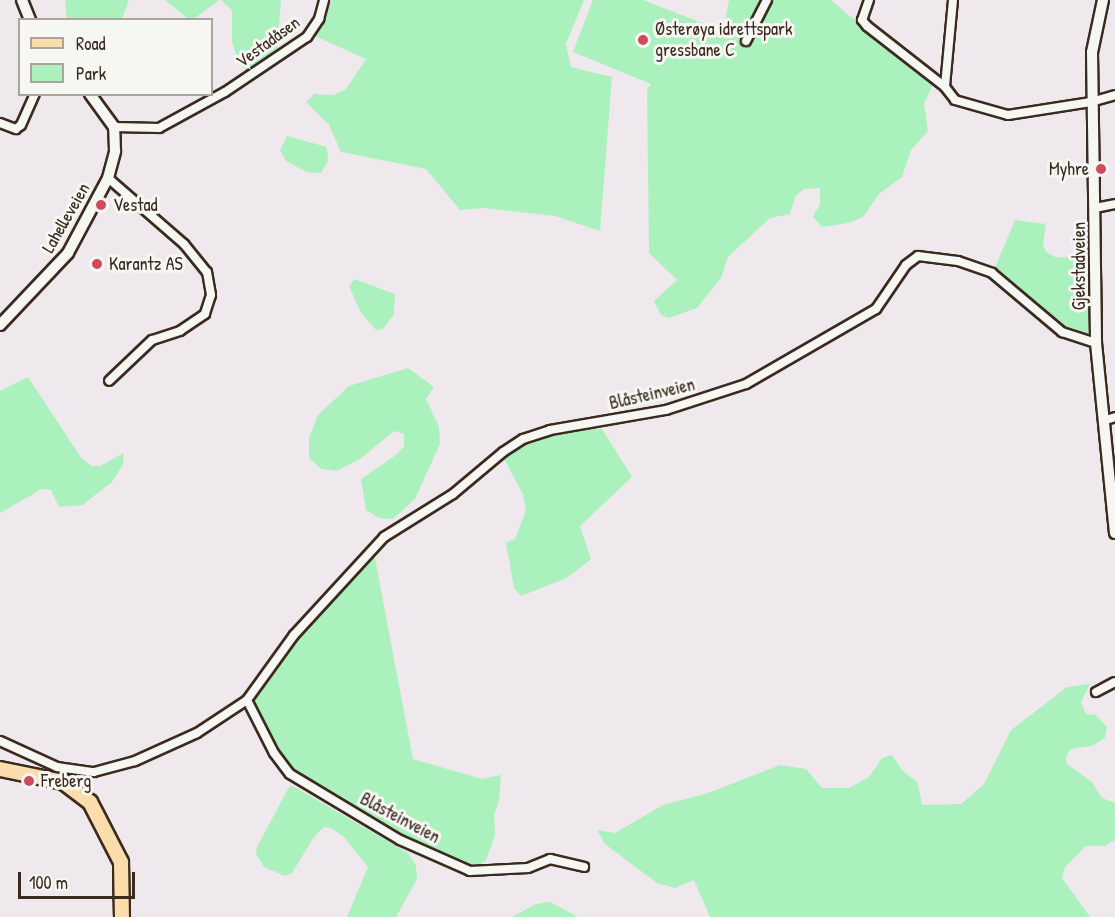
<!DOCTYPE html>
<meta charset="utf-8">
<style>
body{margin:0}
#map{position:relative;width:1115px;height:917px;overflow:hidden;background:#efe9ee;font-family:"Patrick Hand",sans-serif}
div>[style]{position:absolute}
.green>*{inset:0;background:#abf1bd}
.roads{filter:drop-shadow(2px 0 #3b2a1e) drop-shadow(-2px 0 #3b2a1e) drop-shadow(0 2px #3b2a1e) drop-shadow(0 -2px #3b2a1e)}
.minor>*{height:8px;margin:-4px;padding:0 4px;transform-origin:4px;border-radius:4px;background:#f6f6f2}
.tertiary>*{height:10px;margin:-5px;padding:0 5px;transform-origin:5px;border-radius:5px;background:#f6f6f2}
.primary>*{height:14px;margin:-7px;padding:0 7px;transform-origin:7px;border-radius:7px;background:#fbddab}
.dots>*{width:16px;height:16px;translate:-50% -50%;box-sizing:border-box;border:3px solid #f6f6f2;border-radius:50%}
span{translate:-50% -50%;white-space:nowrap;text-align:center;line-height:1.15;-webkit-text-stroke:6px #f6f6f2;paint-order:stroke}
.poi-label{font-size:18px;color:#3b2a1e}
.left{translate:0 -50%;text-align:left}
.right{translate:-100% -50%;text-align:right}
.street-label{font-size:18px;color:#3b2a1e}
.legend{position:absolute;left:18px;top:18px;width:195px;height:78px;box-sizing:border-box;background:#f6f6f2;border:2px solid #aba49d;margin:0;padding:8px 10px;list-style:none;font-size:18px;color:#3b2a1e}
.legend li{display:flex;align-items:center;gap:12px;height:30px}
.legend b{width:30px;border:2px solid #aba49d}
.scale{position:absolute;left:18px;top:872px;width:117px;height:27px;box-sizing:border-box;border:3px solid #3b2a1e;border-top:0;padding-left:8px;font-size:18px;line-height:21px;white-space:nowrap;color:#3b2a1e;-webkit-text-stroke:4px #f6f6f2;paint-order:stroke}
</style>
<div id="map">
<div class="green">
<i style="clip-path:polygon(129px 0,122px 19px,67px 19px,65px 0)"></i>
<i style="clip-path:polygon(165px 0,219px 0,195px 18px,187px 18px)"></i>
<i style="clip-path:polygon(221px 0,281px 0,277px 51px,249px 73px,240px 65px,232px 42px,232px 10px)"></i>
<i style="clip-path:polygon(332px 0,584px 0,566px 44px,571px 67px,612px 77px,600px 231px,555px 216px,484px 208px,460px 210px,426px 169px,341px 152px,329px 125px,306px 102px,314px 94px,333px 95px,346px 89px,366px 59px,315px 36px)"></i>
<i style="clip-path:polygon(593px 0,643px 0,723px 31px,729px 0,831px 0,932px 86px,924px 104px,928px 131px,911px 150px,902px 177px,879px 194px,863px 217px,849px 223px,822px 227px,813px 217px,820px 204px,820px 188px,804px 189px,795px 197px,790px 214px,770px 218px,728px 257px,721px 278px,697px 308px,669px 318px,661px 315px,654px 301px,677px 280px,649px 253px,647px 89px,651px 84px,573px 52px)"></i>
<i style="clip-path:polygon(287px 136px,327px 147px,328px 161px,321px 173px,307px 172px,286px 161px,280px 150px)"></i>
<i style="clip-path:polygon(1015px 220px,1046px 224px,1043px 245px,1046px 252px,1055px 257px,1091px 258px,1089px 336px,1058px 327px,994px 270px)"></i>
<i style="clip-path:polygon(354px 279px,395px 294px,394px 314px,383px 329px,376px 330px,361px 313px,349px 286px)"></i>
<i style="clip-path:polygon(408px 368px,434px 387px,426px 399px,439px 427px,440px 444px,415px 499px,393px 519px,379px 518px,366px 510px,361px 479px,396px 455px,404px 446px,404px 434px,394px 431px,360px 459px,337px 471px,321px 469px,309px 458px,309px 438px,318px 415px,349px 386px)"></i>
<i style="clip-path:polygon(28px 377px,82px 459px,92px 466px,100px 466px,124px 453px,123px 464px,112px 482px,82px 505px,59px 507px,51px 490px,42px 489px,0 513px,0 391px)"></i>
<i style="clip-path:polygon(602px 429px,632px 477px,580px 526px,591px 559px,567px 578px,521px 596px,514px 588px,506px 543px,515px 539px,526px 510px,523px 494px,503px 457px,519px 447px,571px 430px)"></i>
<i style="clip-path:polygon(374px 553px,413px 759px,482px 779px,501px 775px,499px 801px,494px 815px,495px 835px,486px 860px,480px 865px,466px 865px,422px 845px,319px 789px,287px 766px,256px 714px,252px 699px,279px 660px)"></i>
<i style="clip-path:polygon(1090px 684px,1081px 702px,1086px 714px,1096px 715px,1107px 727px,1105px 738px,1092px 746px,1070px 749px,1066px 758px,1067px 764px,1092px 782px,1102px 798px,1115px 803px,1115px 840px,1104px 846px,1086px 846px,1065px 867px,1062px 878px,1090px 917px,710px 917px,694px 880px,675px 888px,657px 883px,605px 844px,597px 830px,615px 833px,663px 805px,708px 793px,780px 765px,806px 769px,822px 788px,849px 788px,869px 777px,882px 758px,892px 755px,903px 771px,918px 783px,922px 805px,961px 804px,984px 784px,1011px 730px,1067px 687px)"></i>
<i style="clip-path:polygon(293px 786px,408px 853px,416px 865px,417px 879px,396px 917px,347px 917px,368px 867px,344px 837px,331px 828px,324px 827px,314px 837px,292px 873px,285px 876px,264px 867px,256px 854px,257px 847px,289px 787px)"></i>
<i style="clip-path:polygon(550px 902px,578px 917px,512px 917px,536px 904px)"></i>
</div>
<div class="roads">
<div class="minor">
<i style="left:869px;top:0;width:21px;rotate:109deg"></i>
<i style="left:862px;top:20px;width:8px;rotate:50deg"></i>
<i style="left:867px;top:26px;width:99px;rotate:38deg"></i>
<i style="left:953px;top:0;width:87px;rotate:95.3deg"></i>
<i style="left:945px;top:87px;width:16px;rotate:52deg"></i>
<i style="left:955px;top:100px;width:55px;rotate:15.8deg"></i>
<i style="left:1008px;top:115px;width:84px;rotate:-8.9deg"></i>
<i style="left:1091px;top:102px;width:25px;rotate:-16deg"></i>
<i style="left:746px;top:41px;width:46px;rotate:-62.9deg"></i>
<i style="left:0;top:123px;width:17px;rotate:21deg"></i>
<i style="left:16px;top:129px;width:6px;rotate:-39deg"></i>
<i style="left:21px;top:125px;width:34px;rotate:-66deg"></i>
<i style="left:114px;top:127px;width:45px;rotate:1.3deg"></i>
<i style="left:159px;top:128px;width:75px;rotate:-28.6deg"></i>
<i style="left:225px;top:92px;width:99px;rotate:-33.9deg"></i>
<i style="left:307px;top:37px;width:22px;rotate:-56deg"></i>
<i style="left:319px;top:19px;width:20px;rotate:-75deg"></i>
<i style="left:108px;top:178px;width:101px;rotate:41deg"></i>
<i style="left:184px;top:244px;width:36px;rotate:51deg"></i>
<i style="left:207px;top:272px;width:23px;rotate:80deg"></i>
<i style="left:211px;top:295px;width:20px;rotate:108deg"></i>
<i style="left:205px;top:314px;width:30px;rotate:146deg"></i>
<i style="left:180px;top:331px;width:29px;rotate:162deg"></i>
<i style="left:152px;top:340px;width:59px;rotate:136.4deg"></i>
<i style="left:1095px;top:208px;width:20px;rotate:-11deg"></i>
<i style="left:1103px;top:421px;width:13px;rotate:-18deg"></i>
<i style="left:1096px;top:692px;width:21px;rotate:-28deg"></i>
<i style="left:247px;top:700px;width:59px;rotate:63deg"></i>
<i style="left:274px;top:753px;width:26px;rotate:53deg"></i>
<i style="left:290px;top:774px;width:128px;rotate:31deg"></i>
<i style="left:400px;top:840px;width:77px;rotate:23.9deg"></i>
<i style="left:470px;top:871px;width:58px;rotate:-3deg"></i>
<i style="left:528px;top:868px;width:24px;rotate:-22deg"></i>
<i style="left:550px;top:859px;width:35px;rotate:13deg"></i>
<i style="left:0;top:741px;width:63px;rotate:24.5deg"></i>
<i style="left:57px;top:767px;width:37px;rotate:8deg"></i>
<i style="left:94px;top:772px;width:42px;rotate:-15deg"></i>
<i style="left:135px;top:761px;width:68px;rotate:-24.3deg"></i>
<i style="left:197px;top:733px;width:60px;rotate:-33.4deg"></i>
<i style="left:247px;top:700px;width:80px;rotate:-54.1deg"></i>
<i style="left:294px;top:635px;width:133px;rotate:-47.4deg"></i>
<i style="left:384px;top:537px;width:81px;rotate:-31.9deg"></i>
<i style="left:453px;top:494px;width:65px;rotate:-40deg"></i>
<i style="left:503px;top:452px;width:24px;rotate:-33deg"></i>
<i style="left:523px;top:439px;width:28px;rotate:-18deg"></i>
<i style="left:550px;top:430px;width:118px;rotate:-9.8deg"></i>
<i style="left:666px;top:410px;width:84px;rotate:-18deg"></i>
<i style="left:746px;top:384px;width:150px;rotate:-30deg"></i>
<i style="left:876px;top:309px;width:53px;rotate:-55.7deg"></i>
<i style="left:906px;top:265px;width:15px;rotate:-37deg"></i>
<i style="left:918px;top:256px;width:40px;rotate:7.1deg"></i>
<i style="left:958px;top:261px;width:36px;rotate:19deg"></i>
<i style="left:992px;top:273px;width:92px;rotate:40.1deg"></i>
<i style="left:1062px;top:332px;width:36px;rotate:18deg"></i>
</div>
<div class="tertiary">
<i style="left:22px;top:0;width:22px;rotate:68deg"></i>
<i style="left:1103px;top:0;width:53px;rotate:101.9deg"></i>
<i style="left:1092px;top:52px;width:291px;rotate:89.2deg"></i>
<i style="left:1096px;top:343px;width:191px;rotate:84.3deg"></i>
<i style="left:0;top:325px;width:99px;rotate:-46.6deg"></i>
<i style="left:68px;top:253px;width:85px;rotate:-61.9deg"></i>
<i style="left:108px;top:178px;width:28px;rotate:-75deg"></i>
<i style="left:115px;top:151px;width:24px;rotate:-92deg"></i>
<i style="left:114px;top:127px;width:41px;rotate:-126deg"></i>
</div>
<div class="primary">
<i style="left:0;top:769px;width:64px;rotate:11.7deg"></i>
<i style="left:63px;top:782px;width:34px;rotate:37deg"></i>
<i style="left:90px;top:802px;width:68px;rotate:62.7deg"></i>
<i style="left:121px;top:862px;width:55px;rotate:89deg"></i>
</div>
</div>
<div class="dots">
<i style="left:643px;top:40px;background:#d1495b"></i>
<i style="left:1101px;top:169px;background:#d1495b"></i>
<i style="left:101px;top:205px;background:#d1495b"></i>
<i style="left:97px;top:264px;background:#d1495b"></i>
<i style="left:29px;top:781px;background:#d1495b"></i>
</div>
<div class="poi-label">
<span class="left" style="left:655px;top:40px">Østerøya idrettspark<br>gressbane C</span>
<span class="right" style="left:1089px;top:169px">Myhre</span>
<span class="left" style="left:113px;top:205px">Vestad</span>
<span class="left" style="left:109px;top:264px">Karantz AS</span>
<span class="left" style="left:41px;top:781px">Freberg</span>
</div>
<div class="street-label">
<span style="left:268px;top:42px;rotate:-36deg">Vestadåsen</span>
<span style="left:66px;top:218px;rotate:-60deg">Lahelleveien</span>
<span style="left:1079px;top:266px;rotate:-90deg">Gjekstadveien</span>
<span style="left:652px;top:394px;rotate:-13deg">Blåsteinveien</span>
<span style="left:400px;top:818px;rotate:28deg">Blåsteinveien</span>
</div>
<ul class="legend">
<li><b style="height:8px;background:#fbddab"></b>Road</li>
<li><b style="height:16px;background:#abf1bd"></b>Park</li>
</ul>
<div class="scale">100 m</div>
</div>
